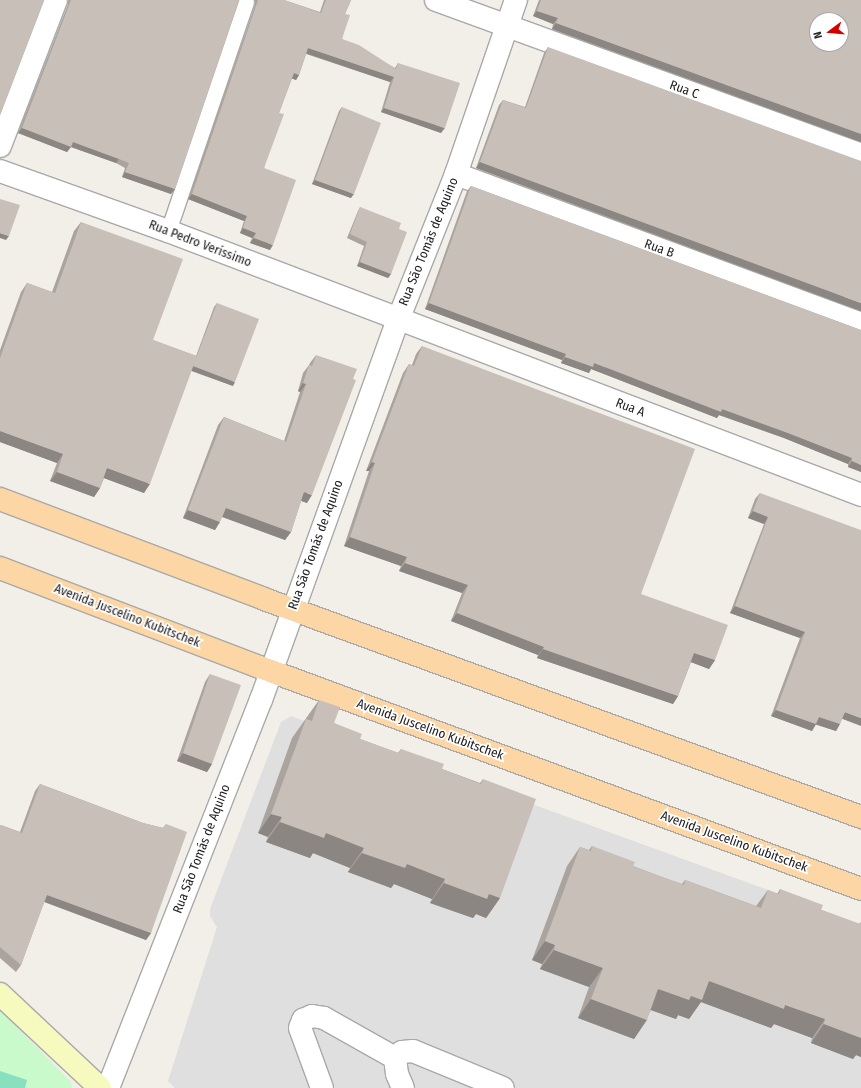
<!DOCTYPE html>
<meta charset="utf-8">
<style>
body{margin:0}
#map{position:relative;width:861px;height:1088px;overflow:hidden;background:#f2efe9;font-family:"Fira Sans Condensed",sans-serif}
div>[style]{position:absolute}
.residential>*{inset:0;background:#e0dfdf}
.park>*{inset:0;background:#c8facc}
.pitch>*{inset:0;background:#88e0be}
.roads{filter:drop-shadow(1px 0 #a9a9a9) drop-shadow(-1px 0 #a9a9a9) drop-shadow(0 1px #a9a9a9) drop-shadow(0 -1px #a9a9a9)}
.lane>*{height:15px;margin:-7.5px;padding:0 7.5px;transform-origin:7.5px;border-radius:7.5px;background:#fff}
.street>*{height:22px;margin:-11px;padding:0 11px;transform-origin:11px;border-radius:11px;background:#fff}
.secondary>*{height:22px;margin:-11px;padding:0 11px;transform-origin:11px;border-radius:11px;background:#f7fabf}
.primary>*{height:22px;margin:-11px;padding:0 11px;transform-origin:11px;border-radius:11px;background:#fcd6a4}
.wall>*{inset:0;background:#aba49e}
.shaded-wall>*{inset:0;background:#8b8681}
.building>*{inset:0;background:#c7bfb8}
span{translate:-50% -50%;white-space:nowrap;text-align:center;line-height:1.15;-webkit-text-stroke:3.5px #fff;paint-order:stroke}
.street-label{font-size:13px;color:#222}
.north{position:absolute;left:809px;top:12px;width:40px;height:40px;box-sizing:border-box;background:#fff;border:1px solid #a7a7a7;border-radius:50%;rotate:254deg;font-size:11px;font-weight:700;line-height:16px;text-align:center;color:#222}
.north::after{content:'';display:block;margin:auto;width:14px;height:18px;background:#d40000;clip-path:polygon(50% 0,100% 100%,50% 72%,0 100%)}
</style>
<div id="map">
<div class="residential">
<i style="clip-path:polygon(291px 716px,861px 924px,861px 1088px,175px 1088px,168px 1081px,217px 927px,210px 916px,210px 909px,281px 722px)"></i>
</div>
<div class="park">
<i style="clip-path:polygon(0 1010px,71px 1082px,72px 1088px,0 1088px)"></i>
</div>
<div class="pitch">
<i style="clip-path:polygon(0 1071px,27px 1080px,25px 1088px,0 1088px)"></i>
</div>
<div class="roads">
<div class="lane">
<i style="left:168px;top:231px;width:242px;rotate:-71.2deg"></i>
</div>
<div class="street">
<i style="left:436px;top:0;width:452px;rotate:20deg"></i>
<i style="left:0;top:146px;width:156px;rotate:-69deg"></i>
<i style="left:0;top:171px;width:178px;rotate:19.7deg"></i>
<i style="left:168px;top:231px;width:742px;rotate:20.85deg"></i>
<i style="left:456px;top:174px;width:432px;rotate:20.3deg"></i>
<i style="left:108px;top:1088px;width:417px;rotate:-68.5deg"></i>
<i style="left:261px;top:700px;width:404px;rotate:-70.2deg"></i>
<i style="left:398px;top:320px;width:157px;rotate:-68.3deg"></i>
<i style="left:456px;top:174px;width:184px;rotate:-71deg"></i>
<i style="left:322px;top:1088px;width:64px;rotate:-110.1deg"></i>
<i style="left:300px;top:1028px;width:9px;rotate:-69deg"></i>
<i style="left:303px;top:1020px;width:10px;rotate:-24deg"></i>
<i style="left:312px;top:1016px;width:12px;rotate:9deg"></i>
<i style="left:324px;top:1018px;width:81px;rotate:29.4deg"></i>
<i style="left:403px;top:1088px;width:15px;rotate:-113deg"></i>
<i style="left:397px;top:1074px;width:16px;rotate:-97deg"></i>
<i style="left:395px;top:1058px;width:9px;rotate:-41deg"></i>
<i style="left:402px;top:1052px;width:11px;rotate:-5deg"></i>
<i style="left:413px;top:1051px;width:97px;rotate:22.3deg"></i>
</div>
<div class="secondary">
<i style="left:0;top:994px;width:137px;rotate:43.2deg"></i>
</div>
<div class="primary">
<i style="left:0;top:499px;width:282px;rotate:20.7deg"></i>
<i style="left:264px;top:599px;width:636px;rotate:20.06deg"></i>
<i style="left:0;top:568px;width:275px;rotate:20.9deg"></i>
<i style="left:257px;top:666px;width:644px;rotate:20.26deg"></i>
</div>
</div>
<div class="wall">
<i style="clip-path:polygon(68px 0,239px 0,171px 194px,122px 177px,125px 168px,116px 163px,71px 147px,67px 152px,18px 133px,68px 4px)"></i>
<i style="clip-path:polygon(255px 0,284px 0,320px 12px,324px 0,351px 0,345px 14px,342px 39px,395px 68px,398px 63px,441px 133px,381px 112px,390px 82px,306px 54px,299px 75px,296px 80px,292px 78px,279px 113px,264px 168px,270px 250px,250px 243px,252px 238px,240px 233px,244px 221px,188px 199px,255px 5px)"></i>
<i style="clip-path:polygon(539px 0,861px 0,861px 142px,552px 29px,553px 24px,533px 16px)"></i>
<i style="clip-path:polygon(548px 47px,861px 311px,476px 168px,499px 105px,503px 100px,525px 107px,544px 53px)"></i>
<i style="clip-path:polygon(342px 107px,351px 198px,312px 184px,339px 111px)"></i>
<i style="clip-path:polygon(471px 186px,861px 330px,861px 472px,848px 467px,848px 464px,784px 438px,719px 415px,717px 418px,591px 369px,589px 373px,561px 363px,562px 360px,425px 309px,467px 191px)"></i>
<i style="clip-path:polygon(360px 207px,399px 229px,391px 274px,388px 278px,357px 266px,364px 246px,347px 238px,358px 211px)"></i>
<i style="clip-path:polygon(81px 222px,153px 340px,196px 356px,214px 307px,217px 303px,233px 386px,191px 371px,144px 493px,104px 478px,100px 488px,94px 497px,50px 481px,57px 463px,0 442px,0 350px,21px 292px,27px 283px,52px 292px,74px 231px)"></i>
<i style="clip-path:polygon(422px 346px,641px 594px,715px 660px,709px 669px,691px 662px,678px 696px,673px 704px,537px 658px,538px 655px,451px 621px,462px 593px,399px 571px,401px 566px,344px 546px,369px 471px,366px 471px,403px 373px,409px 364px,412px 365px,416px 354px)"></i>
<i style="clip-path:polygon(316px 355px,307px 503px,301px 501px,291px 532px,285px 540px,222px 517px,215px 530px,183px 518px,218px 425px,224px 417px,284px 441px,300px 392px,298px 391px,303px 373px,309px 365px,310px 363px)"></i>
<i style="clip-path:polygon(760px 493px,842px 719px,836px 731px,816px 724px,812px 731px,771px 716px,800px 638px,730px 613px,764px 524px,748px 518px,755px 499px)"></i>
<i style="clip-path:polygon(210px 674px,212px 764px,207px 772px,177px 761px,205px 682px)"></i>
<i style="clip-path:polygon(319px 700px,334px 723px,360px 739px,398px 753px,401px 749px,442px 769px,480px 783px,483px 779px,500px 898px,486px 918px,476px 914px,473px 918px,430px 903px,432px 899px,394px 884px,391px 888px,348px 872px,350px 868px,313px 853px,310px 858px,266px 842px,268px 837px,258px 833px,292px 738px)"></i>
<i style="clip-path:polygon(40px 784px,143px 823px,163px 828px,166px 824px,151px 933px,146px 940px,44px 902px,21px 965px,16px 972px,0 958px,0 826px,1px 825px,20px 832px,35px 791px)"></i>
<i style="clip-path:polygon(592px 846px,633px 866px,662px 877px,682px 884px,685px 880px,756px 906px,768px 890px,777px 894px,780px 889px,821px 910px,859px 924px,861px 922px,861px 1057px,856px 1055px,853px 1059px,811px 1043px,812px 1038px,774px 1024px,771px 1028px,701px 1002px,689px 1019px,678px 1015px,676px 1019px,651px 1010px,634px 1039px,578px 1018px,589px 987px,540px 969px,542px 964px,532px 960px,567px 866px,580px 847px,589px 850px)"></i>
</div>
<div class="shaded-wall">
<i style="clip-path:polygon(537px 11px,558px 18px,553px 24px,533px 16px)"></i>
<i style="clip-path:polygon(556px 23px,861px 134px,861px 142px,552px 29px)"></i>
<i style="clip-path:polygon(308px 48px,394px 77px,390px 82px,305px 53px)"></i>
<i style="clip-path:polygon(294px 73px,299px 75px,296px 80px,290px 78px)"></i>
<i style="clip-path:polygon(384px 108px,445px 128px,441px 133px,381px 112px)"></i>
<i style="clip-path:polygon(22px 128px,73px 142px,119px 159px,116px 163px,71px 147px,67px 152px,18px 133px)"></i>
<i style="clip-path:polygon(480px 162px,861px 303px,861px 311px,476px 168px)"></i>
<i style="clip-path:polygon(125px 172px,175px 189px,171px 194px,122px 177px)"></i>
<i style="clip-path:polygon(315px 180px,354px 194px,351px 198px,312px 184px)"></i>
<i style="clip-path:polygon(192px 194px,247px 216px,244px 221px,188px 199px)"></i>
<i style="clip-path:polygon(243px 228px,256px 233px,252px 238px,240px 233px)"></i>
<i style="clip-path:polygon(0 233px,9px 236px,6px 240px,0 238px)"></i>
<i style="clip-path:polygon(254px 238px,273px 245px,270px 250px,250px 243px)"></i>
<i style="clip-path:polygon(360px 262px,391px 274px,388px 278px,357px 266px)"></i>
<i style="clip-path:polygon(429px 303px,566px 354px,562px 360px,425px 309px)"></i>
<i style="clip-path:polygon(565px 357px,594px 363px,722px 409px,788px 433px,852px 458px,848px 464px,784px 438px,719px 415px,717px 418px,591px 369px,589px 373px,561px 363px)"></i>
<i style="clip-path:polygon(193px 366px,235px 382px,233px 386px,190px 370px)"></i>
<i style="clip-path:polygon(303px 383px,306px 384px,300px 392px,298px 391px)"></i>
<i style="clip-path:polygon(0 431px,63px 454px,57px 463px,0 442px)"></i>
<i style="clip-path:polygon(852px 461px,861px 465px,861px 472px,848px 467px)"></i>
<i style="clip-path:polygon(372px 462px,375px 463px,369px 471px,366px 471px)"></i>
<i style="clip-path:polygon(107px 468px,150px 484px,144px 493px,101px 477px)"></i>
<i style="clip-path:polygon(57px 472px,100px 488px,94px 497px,50px 481px)"></i>
<i style="clip-path:polygon(304px 492px,312px 495px,307px 503px,299px 500px)"></i>
<i style="clip-path:polygon(226px 508px,291px 532px,285px 540px,220px 516px)"></i>
<i style="clip-path:polygon(188px 510px,220px 522px,215px 530px,183px 518px)"></i>
<i style="clip-path:polygon(753px 511px,768px 517px,764px 524px,748px 518px)"></i>
<i style="clip-path:polygon(350px 537px,407px 557px,401px 566px,344px 546px)"></i>
<i style="clip-path:polygon(405px 563px,468px 585px,462px 593px,399px 571px)"></i>
<i style="clip-path:polygon(735px 606px,805px 632px,800px 638px,730px 613px)"></i>
<i style="clip-path:polygon(457px 613px,544px 647px,538px 655px,451px 621px)"></i>
<i style="clip-path:polygon(543px 649px,678px 696px,673px 704px,537px 658px)"></i>
<i style="clip-path:polygon(694px 653px,715px 660px,709px 669px,688px 661px)"></i>
<i style="clip-path:polygon(776px 710px,816px 724px,812px 731px,771px 716px)"></i>
<i style="clip-path:polygon(845px 712px,861px 718px,861px 726px,840px 718px)"></i>
<i style="clip-path:polygon(819px 717px,840px 724px,836px 731px,814px 724px)"></i>
<i style="clip-path:polygon(183px 753px,212px 764px,207px 772px,177px 761px)"></i>
<i style="clip-path:polygon(271px 814px,282px 817px,268px 837px,258px 833px)"></i>
<i style="clip-path:polygon(280px 822px,326px 833px,364px 848px,350px 868px,313px 853px,310px 858px,266px 842px)"></i>
<i style="clip-path:polygon(362px 853px,407px 864px,445px 879px,432px 899px,394px 884px,391px 888px,348px 872px)"></i>
<i style="clip-path:polygon(444px 883px,489px 894px,500px 898px,486px 918px,476px 914px,473px 918px,430px 903px)"></i>
<i style="clip-path:polygon(47px 895px,151px 933px,146px 940px,42px 901px)"></i>
<i style="clip-path:polygon(545px 941px,555px 945px,542px 964px,532px 960px)"></i>
<i style="clip-path:polygon(554px 950px,603px 968px,589px 987px,540px 969px)"></i>
<i style="clip-path:polygon(709px 981px,785px 1005px,825px 1019px,812px 1038px,774px 1024px,771px 1028px,701px 1002px,689px 1019px,678px 1015px,676px 1019px,645px 1008px,658px 989px,691px 996px)"></i>
<i style="clip-path:polygon(591px 999px,647px 1020px,634px 1039px,578px 1018px)"></i>
<i style="clip-path:polygon(824px 1024px,861px 1038px,861px 1057px,856px 1055px,853px 1059px,811px 1043px)"></i>
</div>
<div class="building">
<i style="clip-path:polygon(0 0,44px 0,0 115px)"></i>
<i style="clip-path:polygon(71px 0,239px 0,175px 189px,125px 172px,129px 163px,119px 159px,73px 142px,71px 147px,22px 128px)"></i>
<i style="clip-path:polygon(258px 0,284px 0,321px 13px,326px 0,351px 0,345px 14px,350px 15px,342px 39px,359px 45px,396px 69px,398px 63px,460px 83px,445px 128px,384px 108px,394px 77px,308px 48px,299px 75px,294px 73px,279px 113px,284px 114px,264px 168px,296px 180px,273px 245px,254px 238px,256px 233px,243px 228px,247px 216px,192px 194px)"></i>
<i style="clip-path:polygon(evenodd,541px 0,861px 0,861px 134px,556px 23px,558px 18px,537px 11px,541px 0,817px 20px,841px 20px,841px 44px,817px 44px,817px 20px)"></i>
<i style="clip-path:polygon(548px 47px,861px 161px,861px 303px,480px 162px,503px 100px,526px 108px)"></i>
<i style="clip-path:polygon(342px 107px,381px 123px,354px 194px,315px 180px)"></i>
<i style="clip-path:polygon(471px 186px,861px 330px,861px 465px,852px 461px,852px 458px,788px 433px,722px 409px,721px 412px,594px 363px,593px 367px,565px 357px,566px 354px,429px 303px)"></i>
<i style="clip-path:polygon(0 199px,20px 205px,9px 236px,0 233px)"></i>
<i style="clip-path:polygon(360px 207px,401px 223px,399px 229px,407px 232px,391px 274px,360px 262px,367px 242px,350px 234px)"></i>
<i style="clip-path:polygon(81px 222px,183px 259px,153px 340px,197px 356px,150px 484px,107px 468px,100px 488px,57px 472px,63px 454px,0 431px,0 358px,27px 283px,55px 293px)"></i>
<i style="clip-path:polygon(217px 303px,259px 319px,235px 382px,193px 366px)"></i>
<i style="clip-path:polygon(422px 346px,695px 449px,641px 594px,728px 625px,715px 660px,694px 653px,678px 696px,543px 649px,544px 647px,457px 613px,468px 585px,405px 563px,407px 557px,350px 537px,375px 463px,372px 462px,409px 364px,414px 366px)"></i>
<i style="clip-path:polygon(316px 355px,357px 369px,353px 379px,356px 380px,312px 495px,304px 492px,291px 532px,226px 508px,220px 522px,188px 510px,224px 417px,286px 442px,306px 384px,303px 383px,309px 365px,312px 366px)"></i>
<i style="clip-path:polygon(760px 493px,861px 530px,861px 718px,845px 712px,840px 724px,819px 717px,816px 724px,776px 710px,805px 632px,735px 606px,768px 517px,753px 511px)"></i>
<i style="clip-path:polygon(210px 674px,241px 685px,212px 764px,183px 753px)"></i>
<i style="clip-path:polygon(319px 700px,340px 707px,334px 723px,362px 734px,360px 739px,399px 753px,401px 749px,444px 764px,442px 769px,481px 784px,483px 779px,536px 799px,500px 898px,489px 894px,487px 899px,444px 883px,445px 879px,407px 864px,405px 868px,362px 853px,364px 848px,326px 833px,324px 838px,280px 822px,282px 817px,271px 814px,306px 719px,312px 721px)"></i>
<i style="clip-path:polygon(40px 784px,143px 823px,164px 828px,166px 824px,187px 832px,151px 933px,47px 895px,21px 965px,0 947px,0 827px,1px 825px,22px 833px)"></i>
<i style="clip-path:polygon(592px 846px,635px 862px,633px 866px,662px 877px,684px 885px,685px 880px,761px 908px,768px 890px,779px 894px,780px 889px,823px 905px,821px 910px,860px 924px,861px 923px,861px 1038px,824px 1024px,825px 1019px,785px 1005px,784px 1009px,709px 981px,702px 1000px,691px 996px,689px 1000px,658px 989px,647px 1020px,591px 999px,603px 968px,554px 950px,555px 945px,545px 941px,580px 847px,591px 851px)"></i>
</div>
<div class="street-label">
<span style="left:684px;top:90px;rotate:20deg">Rua C</span>
<span style="left:429px;top:242px;rotate:-68deg">Rua São Tomás de Aquino</span>
<span style="left:200px;top:244px;rotate:21deg">Rua Pedro Veríssimo</span>
<span style="left:659px;top:249px;rotate:20deg">Rua B</span>
<span style="left:630px;top:408px;rotate:21deg">Rua A</span>
<span style="left:316px;top:545px;rotate:-70deg">Rua São Tomás de Aquino</span>
<span style="left:127px;top:616px;rotate:21deg">Avenida Juscelino Kubitschek</span>
<span style="left:430px;top:730px;rotate:20deg">Avenida Juscelino Kubitschek</span>
<span style="left:734px;top:842px;rotate:20deg">Avenida Juscelino Kubitschek</span>
<span style="left:202px;top:849px;rotate:-69deg">Rua São Tomás de Aquino</span>
</div>
<div class="north">N</div>
</div>
